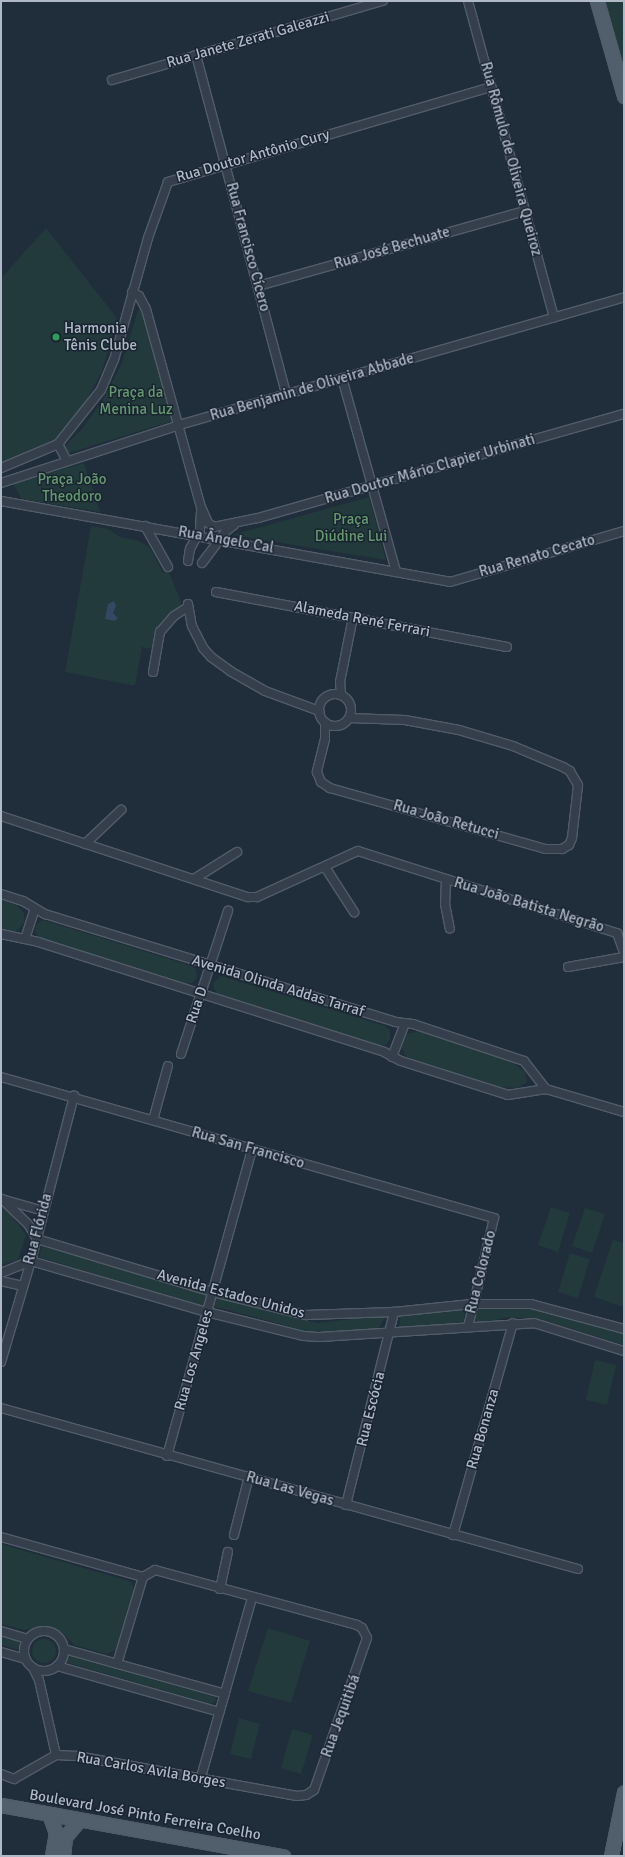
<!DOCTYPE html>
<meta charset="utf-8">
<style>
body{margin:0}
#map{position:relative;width:625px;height:1857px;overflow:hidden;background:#202d3b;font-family:Signika,sans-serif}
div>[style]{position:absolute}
.green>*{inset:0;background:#223a3c}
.round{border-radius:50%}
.water>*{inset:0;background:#324964}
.roads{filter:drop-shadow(1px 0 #525c69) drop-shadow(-1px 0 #525c69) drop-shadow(0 1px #525c69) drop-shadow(0 -1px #525c69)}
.street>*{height:8px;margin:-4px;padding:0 4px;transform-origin:4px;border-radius:4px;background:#343f4b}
.street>.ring{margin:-4px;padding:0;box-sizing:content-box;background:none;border:8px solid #343f4b;border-radius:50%}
.primary>*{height:13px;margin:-6.5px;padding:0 6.5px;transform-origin:6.5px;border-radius:6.5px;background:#515e6c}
.dots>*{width:11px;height:11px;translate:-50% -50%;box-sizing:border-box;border:2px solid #192430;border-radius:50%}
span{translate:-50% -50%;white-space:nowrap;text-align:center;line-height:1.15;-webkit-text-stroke:3px #192430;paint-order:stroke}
.street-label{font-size:15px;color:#afb9c8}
.poi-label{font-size:15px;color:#afb9c8}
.left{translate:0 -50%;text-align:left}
.park-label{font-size:15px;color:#649a6e}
.frame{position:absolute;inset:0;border:2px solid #afb9c8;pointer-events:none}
</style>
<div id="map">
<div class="green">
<i style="clip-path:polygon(603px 1px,624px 1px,624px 74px)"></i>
<i style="clip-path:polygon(46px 228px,117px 318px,102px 371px,84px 405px,66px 429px,54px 441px,1px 465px,1px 278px)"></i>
<i style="clip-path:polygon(140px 304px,172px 421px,69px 453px,64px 447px,81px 430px,103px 400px,122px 363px)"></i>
<i style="clip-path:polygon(84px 463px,100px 512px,22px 499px,13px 484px)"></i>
<i style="clip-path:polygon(369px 497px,386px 560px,232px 535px)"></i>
<i style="clip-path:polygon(91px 526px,108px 529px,120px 537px,139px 541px,150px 548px,163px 573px,168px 572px,172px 579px,181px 602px,180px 609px,159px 626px,153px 649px,142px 647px,135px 686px,65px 672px)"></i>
<i style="clip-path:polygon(1px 900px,16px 905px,24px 913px,24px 923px,15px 932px,1px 931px)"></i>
<i style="clip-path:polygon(43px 920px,192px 966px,196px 969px,197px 978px,192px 983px,186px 984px,42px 939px,36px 934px,35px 929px,37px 924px)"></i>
<i style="clip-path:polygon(221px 976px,385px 1026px,390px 1030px,390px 1039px,386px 1045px,378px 1046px,218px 994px,214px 989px,213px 983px)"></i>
<i style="clip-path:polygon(419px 1031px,512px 1062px,525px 1072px,527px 1082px,518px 1088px,497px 1087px,412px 1061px,405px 1056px,401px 1045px,406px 1034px)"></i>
<i style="clip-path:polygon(1px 1207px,7px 1209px,26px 1235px,18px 1260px,1px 1265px)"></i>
<i style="clip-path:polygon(551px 1207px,570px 1213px,558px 1252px,538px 1245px)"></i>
<i style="clip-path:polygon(585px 1208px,605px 1214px,592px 1253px,572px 1246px)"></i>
<i style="clip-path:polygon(613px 1240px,624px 1243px,624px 1307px,594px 1297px)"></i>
<i style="clip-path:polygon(42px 1246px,210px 1293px,206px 1308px,39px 1257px)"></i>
<i style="clip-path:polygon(570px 1253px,590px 1259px,578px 1298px,558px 1292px)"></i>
<i style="clip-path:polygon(215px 1295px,317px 1323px,386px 1315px,379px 1329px,314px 1333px,213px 1306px)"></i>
<i style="clip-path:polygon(531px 1307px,624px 1332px,624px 1345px,539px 1319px,509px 1317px,474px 1324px,474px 1308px)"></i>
<i style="clip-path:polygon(466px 1308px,462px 1326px,399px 1328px,401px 1314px)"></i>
<i style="clip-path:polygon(595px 1360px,616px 1365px,607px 1405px,586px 1400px)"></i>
<i style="clip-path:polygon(1px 1544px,132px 1582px,134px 1591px,116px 1650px,106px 1654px,74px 1645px,63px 1633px,49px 1626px,24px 1630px,1px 1624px)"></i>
<i style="clip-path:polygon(268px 1628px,310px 1641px,291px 1703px,248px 1691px)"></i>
<i style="clip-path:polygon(1px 1636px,23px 1643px,23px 1647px,19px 1650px,1px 1645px)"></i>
<i class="round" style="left:32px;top:1639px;width:24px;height:24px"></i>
<i style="clip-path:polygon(70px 1656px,215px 1697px,216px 1701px,211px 1704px,68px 1663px,66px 1658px)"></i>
<i style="clip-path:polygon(239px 1718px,260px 1724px,251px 1759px,230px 1754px)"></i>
<i style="clip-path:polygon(292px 1729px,313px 1735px,301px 1774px,281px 1768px)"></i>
</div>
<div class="water">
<i style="clip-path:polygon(114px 601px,116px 606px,113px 613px,118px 618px,115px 621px,105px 619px,108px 604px)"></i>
</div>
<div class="roads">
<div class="street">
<i style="left:468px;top:1px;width:328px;rotate:74.8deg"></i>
<i style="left:196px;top:55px;width:350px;rotate:75.1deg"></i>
<i style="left:112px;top:80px;width:282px;rotate:-16.3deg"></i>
<i style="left:258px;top:286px;width:277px;rotate:-15.7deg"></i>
<i style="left:132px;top:292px;width:8px;rotate:30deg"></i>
<i style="left:139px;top:296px;width:15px;rotate:62deg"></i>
<i style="left:146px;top:309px;width:205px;rotate:74.5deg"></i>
<i style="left:201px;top:507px;width:17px;rotate:66deg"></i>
<i style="left:208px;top:523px;width:7px;rotate:34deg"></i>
<i style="left:214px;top:527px;width:45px;rotate:-11.6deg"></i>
<i style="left:258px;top:518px;width:380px;rotate:-15.9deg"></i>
<i style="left:342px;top:378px;width:201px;rotate:74.4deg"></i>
<i style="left:58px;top:444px;width:19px;rotate:62deg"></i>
<i style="left:1px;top:468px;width:62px;rotate:-22.8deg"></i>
<i style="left:58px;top:444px;width:69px;rotate:-51.5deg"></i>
<i style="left:101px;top:390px;width:33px;rotate:-67deg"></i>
<i style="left:114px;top:360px;width:127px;rotate:-74.4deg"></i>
<i style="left:148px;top:238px;width:59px;rotate:-70.3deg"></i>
<i style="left:168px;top:182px;width:337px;rotate:-16.4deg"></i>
<i style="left:1px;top:483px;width:187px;rotate:-18deg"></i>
<i style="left:179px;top:425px;width:463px;rotate:-16deg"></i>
<i style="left:1px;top:501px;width:456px;rotate:10.2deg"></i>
<i style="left:450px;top:582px;width:181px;rotate:-16.3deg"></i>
<i style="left:145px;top:526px;width:47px;rotate:60.7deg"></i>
<i style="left:188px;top:561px;width:12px;rotate:-81deg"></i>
<i style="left:190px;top:549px;width:21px;rotate:-62deg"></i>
<i style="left:200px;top:530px;width:18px;rotate:-87deg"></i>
<i style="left:202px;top:563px;width:40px;rotate:-53deg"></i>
<i style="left:226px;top:531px;width:10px;rotate:-37deg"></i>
<i style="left:216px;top:592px;width:296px;rotate:10.7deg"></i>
<i style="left:188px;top:604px;width:22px;rotate:80deg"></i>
<i style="left:192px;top:626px;width:25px;rotate:63deg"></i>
<i style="left:203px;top:648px;width:12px;rotate:48deg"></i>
<i style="left:211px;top:657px;width:24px;rotate:36deg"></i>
<i style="left:230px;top:671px;width:40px;rotate:29.7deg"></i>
<i style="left:265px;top:691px;width:58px;rotate:20.3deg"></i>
<i style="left:153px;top:672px;width:41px;rotate:-80.1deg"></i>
<i style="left:160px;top:632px;width:21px;rotate:-49deg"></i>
<i style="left:174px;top:616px;width:17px;rotate:-33deg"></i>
<i class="ring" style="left:319px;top:694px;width:24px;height:24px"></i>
<i style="left:341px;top:695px;width:13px;rotate:-94deg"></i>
<i style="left:340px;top:682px;width:66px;rotate:-78.7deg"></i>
<i style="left:325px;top:723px;width:16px;rotate:90deg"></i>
<i style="left:325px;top:739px;width:34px;rotate:104deg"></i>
<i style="left:317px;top:772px;width:11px;rotate:68deg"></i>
<i style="left:321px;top:782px;width:11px;rotate:34deg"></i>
<i style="left:330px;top:788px;width:224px;rotate:15.8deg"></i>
<i style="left:546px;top:849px;width:16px"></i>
<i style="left:562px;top:849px;width:8px;rotate:-30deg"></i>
<i style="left:569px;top:845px;width:8px;rotate:-67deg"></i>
<i style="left:572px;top:838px;width:53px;rotate:-83.5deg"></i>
<i style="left:578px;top:785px;width:16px;rotate:-120deg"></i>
<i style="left:570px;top:771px;width:8px;rotate:-150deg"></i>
<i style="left:563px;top:767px;width:54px;rotate:-157.2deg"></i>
<i style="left:513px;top:746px;width:56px;rotate:-163.5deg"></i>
<i style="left:459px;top:730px;width:55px;rotate:-169.5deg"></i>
<i style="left:405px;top:720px;width:56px;rotate:-178deg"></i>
<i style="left:1px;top:816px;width:260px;rotate:18.2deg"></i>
<i style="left:248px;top:897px;width:9px"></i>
<i style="left:257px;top:897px;width:111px;rotate:-24.5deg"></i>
<i style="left:358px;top:851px;width:272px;rotate:17.6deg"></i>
<i style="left:617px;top:933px;width:20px;rotate:70deg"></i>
<i style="left:85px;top:844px;width:50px;rotate:-43.4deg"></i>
<i style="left:325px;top:867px;width:54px;rotate:57.2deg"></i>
<i style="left:194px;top:879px;width:51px;rotate:-32.1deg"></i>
<i style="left:446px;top:879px;width:25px;rotate:92deg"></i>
<i style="left:445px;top:904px;width:25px;rotate:79deg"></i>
<i style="left:1px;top:894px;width:23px;rotate:18deg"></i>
<i style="left:23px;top:901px;width:26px;rotate:31deg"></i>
<i style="left:45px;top:914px;width:366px;rotate:17.1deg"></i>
<i style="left:395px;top:1022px;width:18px;rotate:6deg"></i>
<i style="left:413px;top:1024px;width:117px;rotate:18.4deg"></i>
<i style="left:524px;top:1061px;width:36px;rotate:52deg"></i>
<i style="left:1px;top:934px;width:38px;rotate:12deg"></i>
<i style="left:38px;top:942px;width:363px;rotate:17.6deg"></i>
<i style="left:384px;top:1052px;width:19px;rotate:28deg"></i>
<i style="left:401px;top:1061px;width:112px;rotate:17.6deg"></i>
<i style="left:508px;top:1095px;width:38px;rotate:-9deg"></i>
<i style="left:546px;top:1089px;width:81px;rotate:16.4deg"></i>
<i style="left:25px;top:939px;width:32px;rotate:-72deg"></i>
<i style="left:568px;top:967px;width:57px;rotate:-10.1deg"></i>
<i style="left:181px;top:1054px;width:151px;rotate:-71.8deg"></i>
<i style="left:392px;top:1057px;width:36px;rotate:-69deg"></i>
<i style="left:1px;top:1077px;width:513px;rotate:15.96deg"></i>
<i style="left:494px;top:1218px;width:112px;rotate:103.4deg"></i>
<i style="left:153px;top:1120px;width:56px;rotate:-74.5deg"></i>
<i style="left:2px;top:1199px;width:36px;rotate:44deg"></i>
<i style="left:28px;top:1224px;width:17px;rotate:59deg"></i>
<i style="left:37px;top:1239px;width:184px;rotate:16.8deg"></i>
<i style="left:213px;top:1292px;width:96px;rotate:13.9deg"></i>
<i style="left:306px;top:1315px;width:88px;rotate:-2deg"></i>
<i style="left:394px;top:1312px;width:78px;rotate:-5.9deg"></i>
<i style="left:472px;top:1304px;width:59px"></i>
<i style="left:531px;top:1304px;width:96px;rotate:15deg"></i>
<i style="left:5px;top:1200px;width:40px;rotate:16deg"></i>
<i style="left:1px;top:1273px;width:32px;rotate:-22deg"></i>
<i style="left:31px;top:1261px;width:183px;rotate:16.2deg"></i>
<i style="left:207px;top:1312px;width:100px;rotate:13.9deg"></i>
<i style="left:304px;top:1336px;width:16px;rotate:4deg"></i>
<i style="left:320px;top:1337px;width:214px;rotate:-3.7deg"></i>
<i style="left:534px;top:1323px;width:94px;rotate:17.3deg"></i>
<i style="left:1px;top:1281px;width:22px;rotate:13deg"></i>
<i style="left:1px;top:1362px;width:105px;rotate:-73.5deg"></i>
<i style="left:31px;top:1261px;width:171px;rotate:-75.4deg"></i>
<i style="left:1px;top:1408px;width:599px;rotate:15.59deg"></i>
<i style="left:167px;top:1456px;width:318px;rotate:-74.5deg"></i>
<i style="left:346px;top:1505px;width:199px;rotate:-76deg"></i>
<i style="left:234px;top:1535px;width:61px;rotate:-75.7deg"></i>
<i style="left:453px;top:1535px;width:220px;rotate:-74.2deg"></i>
<i style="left:1px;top:1537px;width:148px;rotate:15.7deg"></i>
<i style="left:143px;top:1577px;width:14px;rotate:-30deg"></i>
<i style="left:155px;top:1570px;width:209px;rotate:15.2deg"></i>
<i style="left:357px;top:1625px;width:6px;rotate:31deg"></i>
<i style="left:362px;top:1628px;width:11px;rotate:63deg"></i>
<i style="left:367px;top:1638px;width:161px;rotate:109.2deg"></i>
<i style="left:314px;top:1790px;width:9px;rotate:148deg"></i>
<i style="left:306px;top:1795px;width:9px;rotate:174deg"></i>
<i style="left:297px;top:1796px;width:225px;rotate:-169.7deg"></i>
<i style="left:76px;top:1756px;width:20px;rotate:-177deg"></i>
<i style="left:56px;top:1755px;width:48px;rotate:150.3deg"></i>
<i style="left:14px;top:1779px;width:14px;rotate:-159deg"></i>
<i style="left:220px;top:1589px;width:38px;rotate:-78deg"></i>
<i class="ring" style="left:24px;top:1631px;width:32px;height:32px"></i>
<i style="left:1px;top:1631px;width:28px;rotate:17deg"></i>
<i style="left:64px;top:1649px;width:167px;rotate:15.6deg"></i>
<i style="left:1px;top:1652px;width:25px;rotate:16deg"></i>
<i style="left:117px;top:1664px;width:91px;rotate:-73.4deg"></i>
<i style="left:57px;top:1666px;width:169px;rotate:15.8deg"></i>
<i style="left:33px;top:1668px;width:13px;rotate:63deg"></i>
<i style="left:39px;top:1680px;width:77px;rotate:77.2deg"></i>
<i style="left:201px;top:1777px;width:186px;rotate:-74.1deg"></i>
</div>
<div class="primary">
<i style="left:597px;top:1px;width:99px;rotate:74.1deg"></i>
<i style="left:1px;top:1805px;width:287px;rotate:10.3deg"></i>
<i style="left:49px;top:1814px;width:20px;rotate:70deg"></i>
<i style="left:56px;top:1833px;width:23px;rotate:100deg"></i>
<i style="left:63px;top:1856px;width:19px;rotate:-84deg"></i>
<i style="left:65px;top:1837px;width:23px;rotate:-50deg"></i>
<i style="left:611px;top:1856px;width:65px;rotate:-78.5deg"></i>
</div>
</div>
<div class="dots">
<i style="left:56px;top:337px;background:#2e9e5b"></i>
</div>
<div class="street-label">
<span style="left:248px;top:40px;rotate:-16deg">Rua Janete Zerati Galeazzi</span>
<span style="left:253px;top:156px;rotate:-16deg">Rua Doutor Antônio Cury</span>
<span style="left:511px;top:159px;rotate:75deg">Rua Rômulo de Oliveira Queiroz</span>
<span style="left:248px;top:247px;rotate:75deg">Rua Francisco Cícero</span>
<span style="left:392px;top:248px;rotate:-16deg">Rua José Bechuate</span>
<span style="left:312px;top:387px;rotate:-16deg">Rua Benjamin de Oliveira Abbade</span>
<span style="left:430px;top:469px;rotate:-16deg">Rua Doutor Mário Clapier Urbinati</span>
<span style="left:226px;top:540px;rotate:10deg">Rua Ângelo Cal</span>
<span style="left:537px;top:556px;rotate:-16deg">Rua Renato Cecato</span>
<span style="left:362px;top:619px;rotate:11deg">Alameda René Ferrari</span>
<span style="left:446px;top:820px;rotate:16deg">Rua João Retucci</span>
<span style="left:529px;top:905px;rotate:17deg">Rua João Batista Negrão</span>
<span style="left:278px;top:986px;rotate:17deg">Avenida Olinda Addas Tarraf</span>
<span style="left:197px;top:1005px;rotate:-72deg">Rua D</span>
<span style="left:248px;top:1148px;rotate:16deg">Rua San Francisco</span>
<span style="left:38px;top:1229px;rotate:-75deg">Rua Flórida</span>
<span style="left:481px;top:1272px;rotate:-76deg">Rua Colorado</span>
<span style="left:231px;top:1294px;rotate:15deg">Avenida Estados Unidos</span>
<span style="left:194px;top:1360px;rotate:-74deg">Rua Los Angeles</span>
<span style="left:371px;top:1409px;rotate:-76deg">Rua Escócia</span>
<span style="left:483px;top:1429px;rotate:-74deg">Rua Bonanza</span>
<span style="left:290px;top:1489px;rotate:16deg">Rua Las Vegas</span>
<span style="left:341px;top:1716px;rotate:-70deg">Rua Jequitibá</span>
<span style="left:151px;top:1770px;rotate:10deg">Rua Carlos Avila Borges</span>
<span style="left:145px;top:1815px;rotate:10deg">Boulevard José Pinto Ferreira Coelho</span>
</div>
<div class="poi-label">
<span class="left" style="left:64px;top:337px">Harmonia<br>Tênis Clube</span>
</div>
<div class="park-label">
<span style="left:136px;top:401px">Praça da<br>Menina Luz</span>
<span style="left:72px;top:488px">Praça João<br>Theodoro</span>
<span style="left:351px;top:528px">Praça<br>Diúdine Lui</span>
</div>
<div class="frame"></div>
</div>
